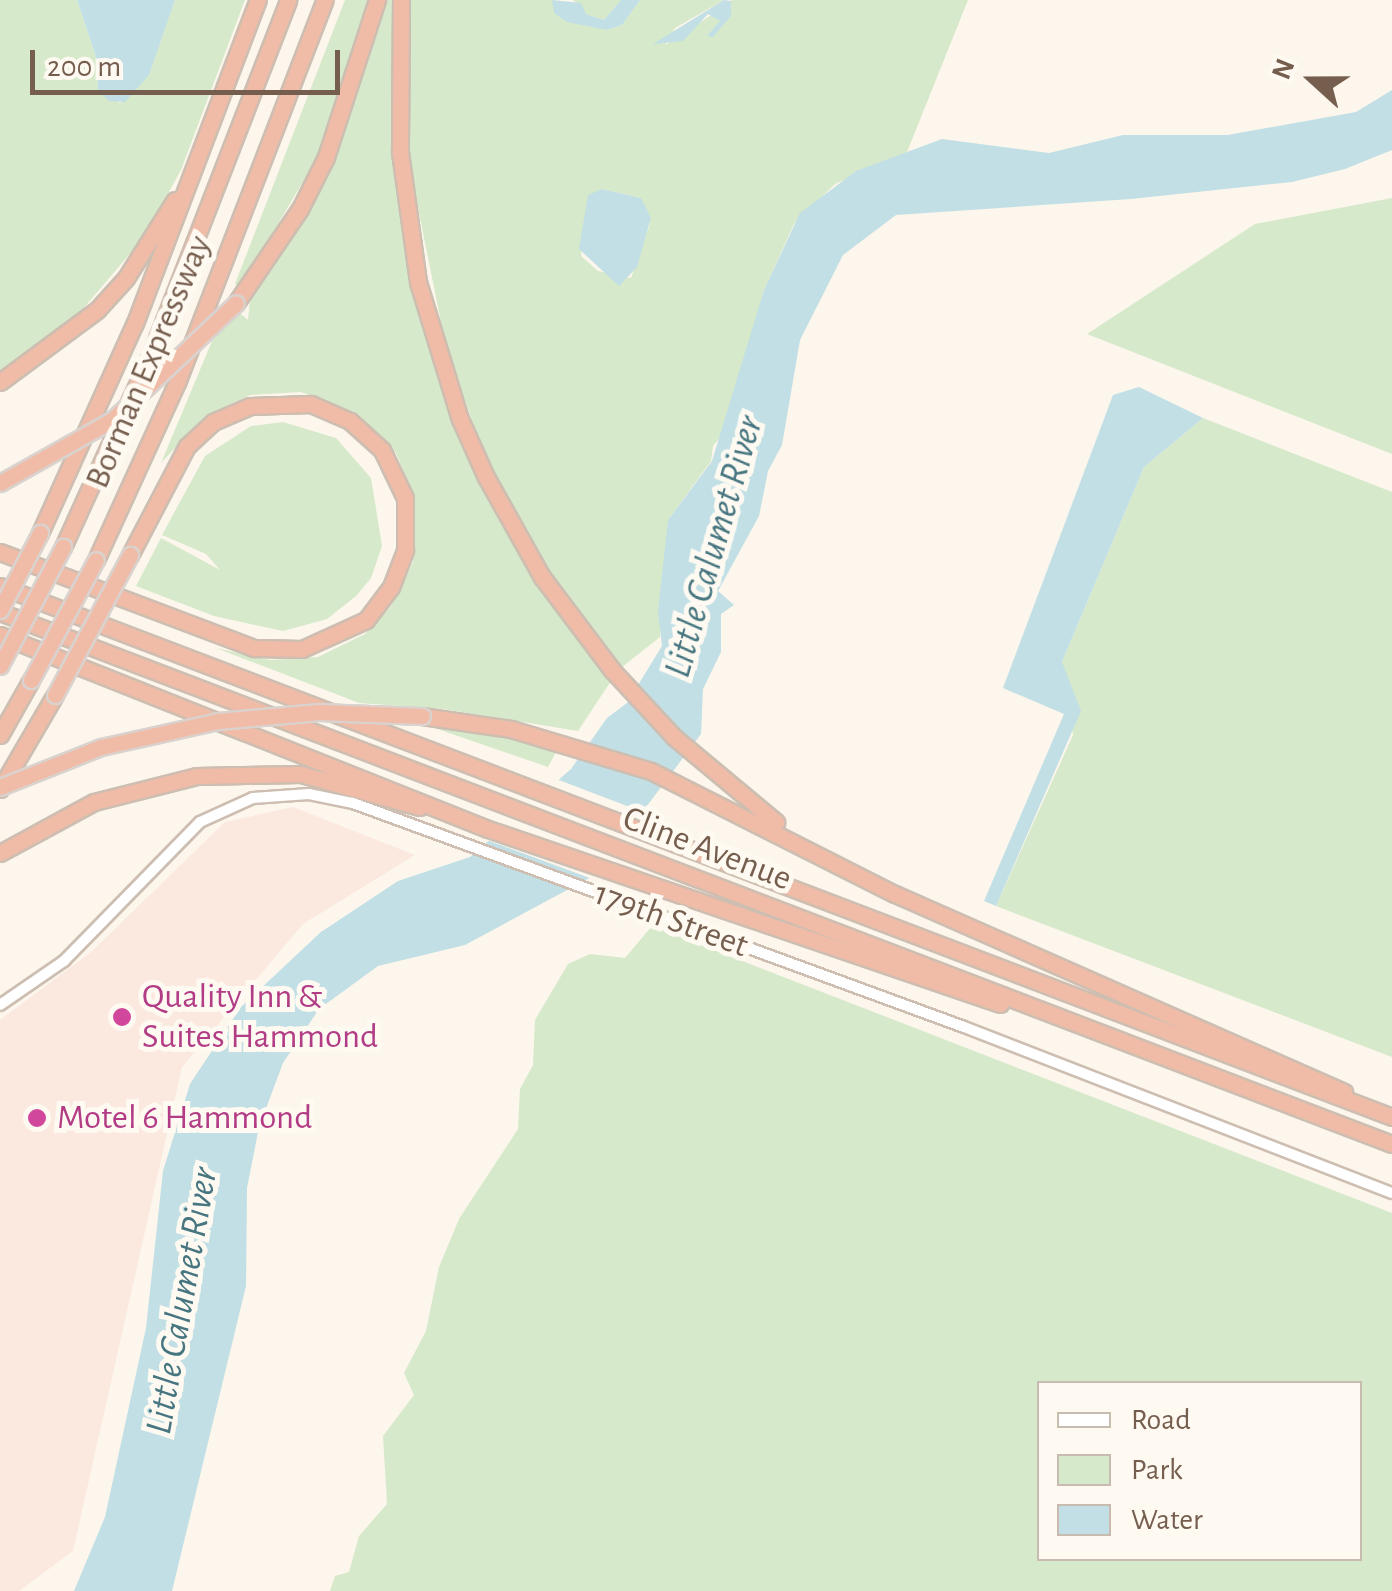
<!DOCTYPE html>
<style>
body{margin:0}
#map{position:relative;width:1392px;height:1591px;overflow:hidden;background:#fcf6ec;font-family:"Alegreya Sans",sans-serif}
div>[style]{position:absolute}
.commercial>*{inset:0;background:#fbe9e0}
.green>*{inset:0;background:#d6e9ca}
.water>*{inset:0;background:#c1dfe5}
.pier>*{inset:0;background:#fcf6ec}
.roads{filter:drop-shadow(2px 0 #cdbeb1) drop-shadow(-2px 0 #cdbeb1) drop-shadow(0 2px #cdbeb1) drop-shadow(0 -2px #cdbeb1)}
.minor>*{height:10px;margin:-5px;padding:0 5px;transform-origin:5px;border-radius:5px;background:#fff}
.highway>*{height:15px;margin:-7.5px;padding:0 7.5px;transform-origin:7.5px;border-radius:7.5px;background:#f1bca7}
.bridges{filter:drop-shadow(2px 0 #d9d2ce) drop-shadow(-2px 0 #d9d2ce) drop-shadow(0 2px #d9d2ce) drop-shadow(0 -2px #d9d2ce)}
.highway-bridge>*{height:15px;margin:-7.5px;padding:0 7.5px;transform-origin:7.5px;border-radius:7.5px;background:#f1bca7}
.dots>*{width:28px;height:28px;translate:-50% -50%;box-sizing:border-box;border:5px solid #fefaf2;border-radius:50%}
span{translate:-50% -50%;white-space:nowrap;text-align:center;line-height:1.15;-webkit-text-stroke:10px #fefaf2;paint-order:stroke}
.street-label{font-size:35px;color:#765e4f}
.hotel-label{font-size:35px;color:#b23c85}
.left{translate:0 -50%;text-align:left}
.water-label{font-size:38px;color:#477680;font-style:italic}
.legend{position:absolute;left:1037px;top:1381px;width:325px;height:180px;box-sizing:border-box;background:#fefaf2;border:2px solid #c8bcb1;margin:0;padding:12px 18px;list-style:none;font-size:30px;color:#765e4f}
.legend li{display:flex;align-items:center;gap:20px;height:50px}
.legend b{width:50px;border:2px solid #c8bcb1}
.north{position:absolute;left:1262px;top:30px;width:100px;height:100px;-webkit-text-stroke:8px #fefaf2;paint-order:stroke;rotate:291deg;font-size:28px;font-weight:700;line-height:40px;text-align:center;color:#765e4f}
.north::after{content:'';display:block;margin:auto;width:35px;height:45px;background:#765e4f;clip-path:polygon(50% 0,100% 100%,50% 72%,0 100%)}
.scale{position:absolute;left:30px;top:50px;width:310px;height:45px;box-sizing:border-box;border:5px solid #765e4f;border-top:0;padding-left:12px;font-size:30px;line-height:35px;white-space:nowrap;color:#765e4f;-webkit-text-stroke:8px #fefaf2;paint-order:stroke}
</style>
<div id="map">
<div class="commercial">
<i style="clip-path:polygon(293px 807px,415px 855px,303px 924px,182px 1067px,73px 1551px,19px 1591px,0 1591px,0 1020px,91px 952px,225px 822px)"></i>
</div>
<div class="green">
<i style="clip-path:polygon(0 0,77px 0,96px 57px,98px 90px,120px 103px,149px 74px,175px 0,245px 0,181px 170px,145px 236px,76px 317px,0 372px)"></i>
<i style="clip-path:polygon(345px 0,369px 0,320px 153px,240px 288px,235px 284px)"></i>
<i style="clip-path:polygon(385px 0,396px 0,393px 128px,430px 345px,550px 598px,611px 681px,578px 731px,443px 709px,359px 703px,216px 648px,270px 660px,318px 657px,365px 634px,391px 606px,413px 562px,414px 495px,396px 453px,358px 414px,301px 392px,250px 395px,205px 416px,161px 463px,228px 303px,248px 320px,250px 300px,335px 160px)"></i>
<i style="clip-path:polygon(evenodd,410px 0,552px 0,577px 23px,607px 30px,622px 25px,640px 0,724px 0,675px 28px,665px 45px,713px 14px,720px 21px,708px 36px,731px 16px,731px 0,968px 0,907px 152px,835px 184px,794px 224px,764px 290px,725px 431px,713px 446px,711px 461px,668px 520px,660px 637px,622px 667px,561px 590px,517px 517px,479px 440px,446px 347px,410px 168px,410px 0,602px 189px,641px 198px,650px 224px,631px 278px,598px 271px,581px 256px,589px 199px,602px 189px)"></i>
<i style="clip-path:polygon(573px 0,621px 0,604px 20px,586px 14px)"></i>
<i style="clip-path:polygon(1392px 198px,1392px 454px,1087px 334px,1255px 224px)"></i>
<i style="clip-path:polygon(1203px 418px,1392px 492px,1392px 1057px,996px 906px,1073px 735px,1062px 662px,1144px 467px)"></i>
<i style="clip-path:polygon(283px 422px,336px 438px,371px 478px,382px 546px,371px 578px,356px 596px,327px 619px,283px 631px,214px 616px,136px 586px,161px 538px,220px 570px,206px 554px,162px 535px,205px 456px,251px 426px)"></i>
<i style="clip-path:polygon(423px 724px,498px 734px,558px 748px,548px 767px)"></i>
<i style="clip-path:polygon(evenodd,652px 926px,1392px 1213px,1392px 1591px,330px 1591px,335px 1576px,349px 1572px,359px 1536px,387px 1504px,383px 1436px,414px 1395px,404px 1373px,426px 1331px,439px 1267px,459px 1219px,518px 1129px,520px 1089px,533px 1065px,535px 1020px,568px 964px,590px 954px,625px 958px,652px 926px,1040px 1384px,1360px 1384px,1360px 1558px,1040px 1558px,1040px 1384px)"></i>
</div>
<div class="water">
<i style="clip-path:polygon(77px 0,175px 0,149px 75px,125px 102px,109px 101px,98px 90px,96px 57px)"></i>
<i style="clip-path:polygon(552px 0,581px 3px,586px 14px,604px 20px,621px 0,640px 0,622px 25px,607px 30px,567px 22px,554px 13px)"></i>
<i style="clip-path:polygon(724px 0,731px 1px,731px 16px,713px 37px,707px 36px,720px 21px,708px 14px,683px 41px,653px 44px)"></i>
<i style="clip-path:polygon(1392px 90px,1392px 150px,1345px 169px,1292px 182px,1131px 199px,896px 215px,843px 255px,800px 340px,782px 445px,768px 471px,759px 516px,718px 591px,734px 605px,721px 614px,721px 652px,703px 689px,701px 734px,595px 875px,465px 945px,378px 966px,319px 1009px,283px 1063px,259px 1127px,247px 1188px,246px 1286px,172px 1591px,74px 1591px,105px 1517px,146px 1328px,163px 1171px,190px 1084px,241px 1007px,321px 932px,398px 881px,470px 857px,571px 769px,607px 718px,627px 703px,662px 646px,658px 612px,668px 520px,712px 461px,764px 290px,800px 213px,856px 171px,942px 139px,1049px 153px,1123px 135px,1228px 135px,1356px 112px)"></i>
<i style="clip-path:polygon(602px 189px,641px 198px,651px 218px,637px 267px,619px 286px,579px 249px,588px 195px)"></i>
<i style="clip-path:polygon(1139px 387px,1203px 418px,1144px 467px,1062px 662px,1081px 711px,996px 906px,984px 901px,1064px 714px,1003px 688px,1113px 395px)"></i>
</div>
<div class="pier">
<i style="clip-path:polygon(551px 777px,648px 814px,595px 880px,484px 839px)"></i>
</div>
<div class="roads">
<div class="minor">
<i style="left:0;top:1005px;width:78px;rotate:-34.5deg"></i>
<i style="left:64px;top:961px;width:194px;rotate:-45.6deg"></i>
<i style="left:200px;top:822px;width:58px;rotate:-24.4deg"></i>
<i style="left:253px;top:798px;width:56px;rotate:-4.1deg"></i>
<i style="left:309px;top:794px;width:45px;rotate:11.6deg"></i>
<i style="left:353px;top:803px;width:651px;rotate:20.13deg"></i>
<i style="left:964px;top:1027px;width:459px;rotate:21.2deg"></i>
</div>
<div class="highway">
<i style="left:401px;top:0;width:152px;rotate:90.4deg"></i>
<i style="left:400px;top:152px;width:131px;rotate:82.1deg"></i>
<i style="left:418px;top:282px;width:143px;rotate:73deg"></i>
<i style="left:460px;top:419px;width:64px;rotate:65.9deg"></i>
<i style="left:486px;top:477px;width:115px;rotate:60.8deg"></i>
<i style="left:542px;top:577px;width:116px;rotate:53deg"></i>
<i style="left:612px;top:670px;width:91px;rotate:47.2deg"></i>
<i style="left:674px;top:737px;width:133px;rotate:39.8deg"></i>
<i style="left:236px;top:303px;width:114px;rotate:-55.8deg"></i>
<i style="left:300px;top:209px;width:58px;rotate:-63.4deg"></i>
<i style="left:326px;top:157px;width:165px;rotate:-72deg"></i>
<i style="left:0;top:382px;width:121px;rotate:-36.6deg"></i>
<i style="left:97px;top:310px;width:43px;rotate:-47.8deg"></i>
<i style="left:126px;top:278px;width:92px;rotate:-57.9deg"></i>
<i style="left:40px;top:533px;width:230px;rotate:-65.7deg"></i>
<i style="left:135px;top:323px;width:346px;rotate:-69.2deg"></i>
<i style="left:63px;top:547px;width:212px;rotate:-65.5deg"></i>
<i style="left:151px;top:354px;width:380px;rotate:-68.8deg"></i>
<i style="left:0;top:552px;width:272px;rotate:20.7deg"></i>
<i style="left:254px;top:648px;width:48px;rotate:1.2deg"></i>
<i style="left:302px;top:649px;width:70px;rotate:-24.4deg"></i>
<i style="left:366px;top:620px;width:41px;rotate:-52.9deg"></i>
<i style="left:391px;top:587px;width:40px;rotate:-69deg"></i>
<i style="left:405px;top:550px;width:52px;rotate:-90deg"></i>
<i style="left:405px;top:498px;width:53px;rotate:-115.6deg"></i>
<i style="left:382px;top:450px;width:43px;rotate:-137.8deg"></i>
<i style="left:350px;top:421px;width:43px;rotate:-156.4deg"></i>
<i style="left:311px;top:404px;width:61px;rotate:178.1deg"></i>
<i style="left:250px;top:406px;width:40px;rotate:156.6deg"></i>
<i style="left:213px;top:422px;width:35px;rotate:137deg"></i>
<i style="left:187px;top:446px;width:123px;rotate:117.6deg"></i>
<i style="left:96px;top:560px;width:198px;rotate:-65.5deg"></i>
<i style="left:178px;top:380px;width:407px;rotate:-68.9deg"></i>
<i style="left:0;top:586px;width:1490px;rotate:20.88deg"></i>
<i style="left:0;top:612px;width:1490px;rotate:20.92deg"></i>
<i style="left:0;top:635px;width:525px;rotate:21.68deg"></i>
<i style="left:488px;top:829px;width:541px;rotate:18.87deg"></i>
<i style="left:422px;top:716px;width:90px;rotate:8.3deg"></i>
<i style="left:511px;top:729px;width:146px;rotate:16.7deg"></i>
<i style="left:651px;top:771px;width:273px;rotate:26.8deg"></i>
<i style="left:895px;top:894px;width:491px;rotate:23.8deg"></i>
<i style="left:0;top:735px;width:63px;rotate:-60.6deg"></i>
<i style="left:0;top:789px;width:109px;rotate:-59.7deg"></i>
<i style="left:0;top:853px;width:107px;rotate:-28.5deg"></i>
<i style="left:94px;top:802px;width:106px;rotate:-14.2deg"></i>
<i style="left:197px;top:776px;width:104px;rotate:-1.1deg"></i>
<i style="left:301px;top:774px;width:123px;rotate:15.6deg"></i>
</div>
</div>
<div class="bridges">
<div class="highway-bridge">
<i style="left:0;top:483px;width:129px;rotate:-29.4deg"></i>
<i style="left:112px;top:420px;width:170px;rotate:-43.3deg"></i>
<i style="left:0;top:610px;width:87px;rotate:-62.5deg"></i>
<i style="left:0;top:666px;width:135px;rotate:-62.1deg"></i>
<i style="left:31px;top:680px;width:136px;rotate:-61.6deg"></i>
<i style="left:55px;top:695px;width:159px;rotate:-61.8deg"></i>
<i style="left:0;top:787px;width:109px;rotate:-21.6deg"></i>
<i style="left:101px;top:747px;width:120px;rotate:-12.5deg"></i>
<i style="left:218px;top:721px;width:101px;rotate:-5.1deg"></i>
<i style="left:319px;top:712px;width:103px;rotate:2.2deg"></i>
</div>
</div>
<div class="dots">
<i style="left:122px;top:1017px;background:#d1479c"></i>
<i style="left:37px;top:1118px;background:#d1479c"></i>
</div>
<div class="street-label">
<span style="left:149px;top:362px;rotate:-67deg">Borman Expressway</span>
<span style="left:707px;top:849px;rotate:21deg">Cline Avenue</span>
<span style="left:671px;top:920px;rotate:20deg">179th Street</span>
</div>
<div class="hotel-label">
<span class="left" style="left:142px;top:1017px">Quality Inn &amp;<br>Suites Hammond</span>
<span class="left" style="left:57px;top:1118px">Motel 6 Hammond</span>
</div>
<div class="water-label">
<span style="left:715px;top:547px;rotate:-74deg">Little Calumet River</span>
<span style="left:183px;top:1301px;rotate:-80deg">Little Calumet River</span>
</div>
<ul class="legend">
<li><b style="height:12px;background:#fff"></b>Road</li>
<li><b style="height:28px;background:#d6e9ca"></b>Park</li>
<li><b style="height:28px;background:#c1dfe5"></b>Water</li>
</ul>
<div class="north">N</div>
<div class="scale">200 m</div>
</div>
